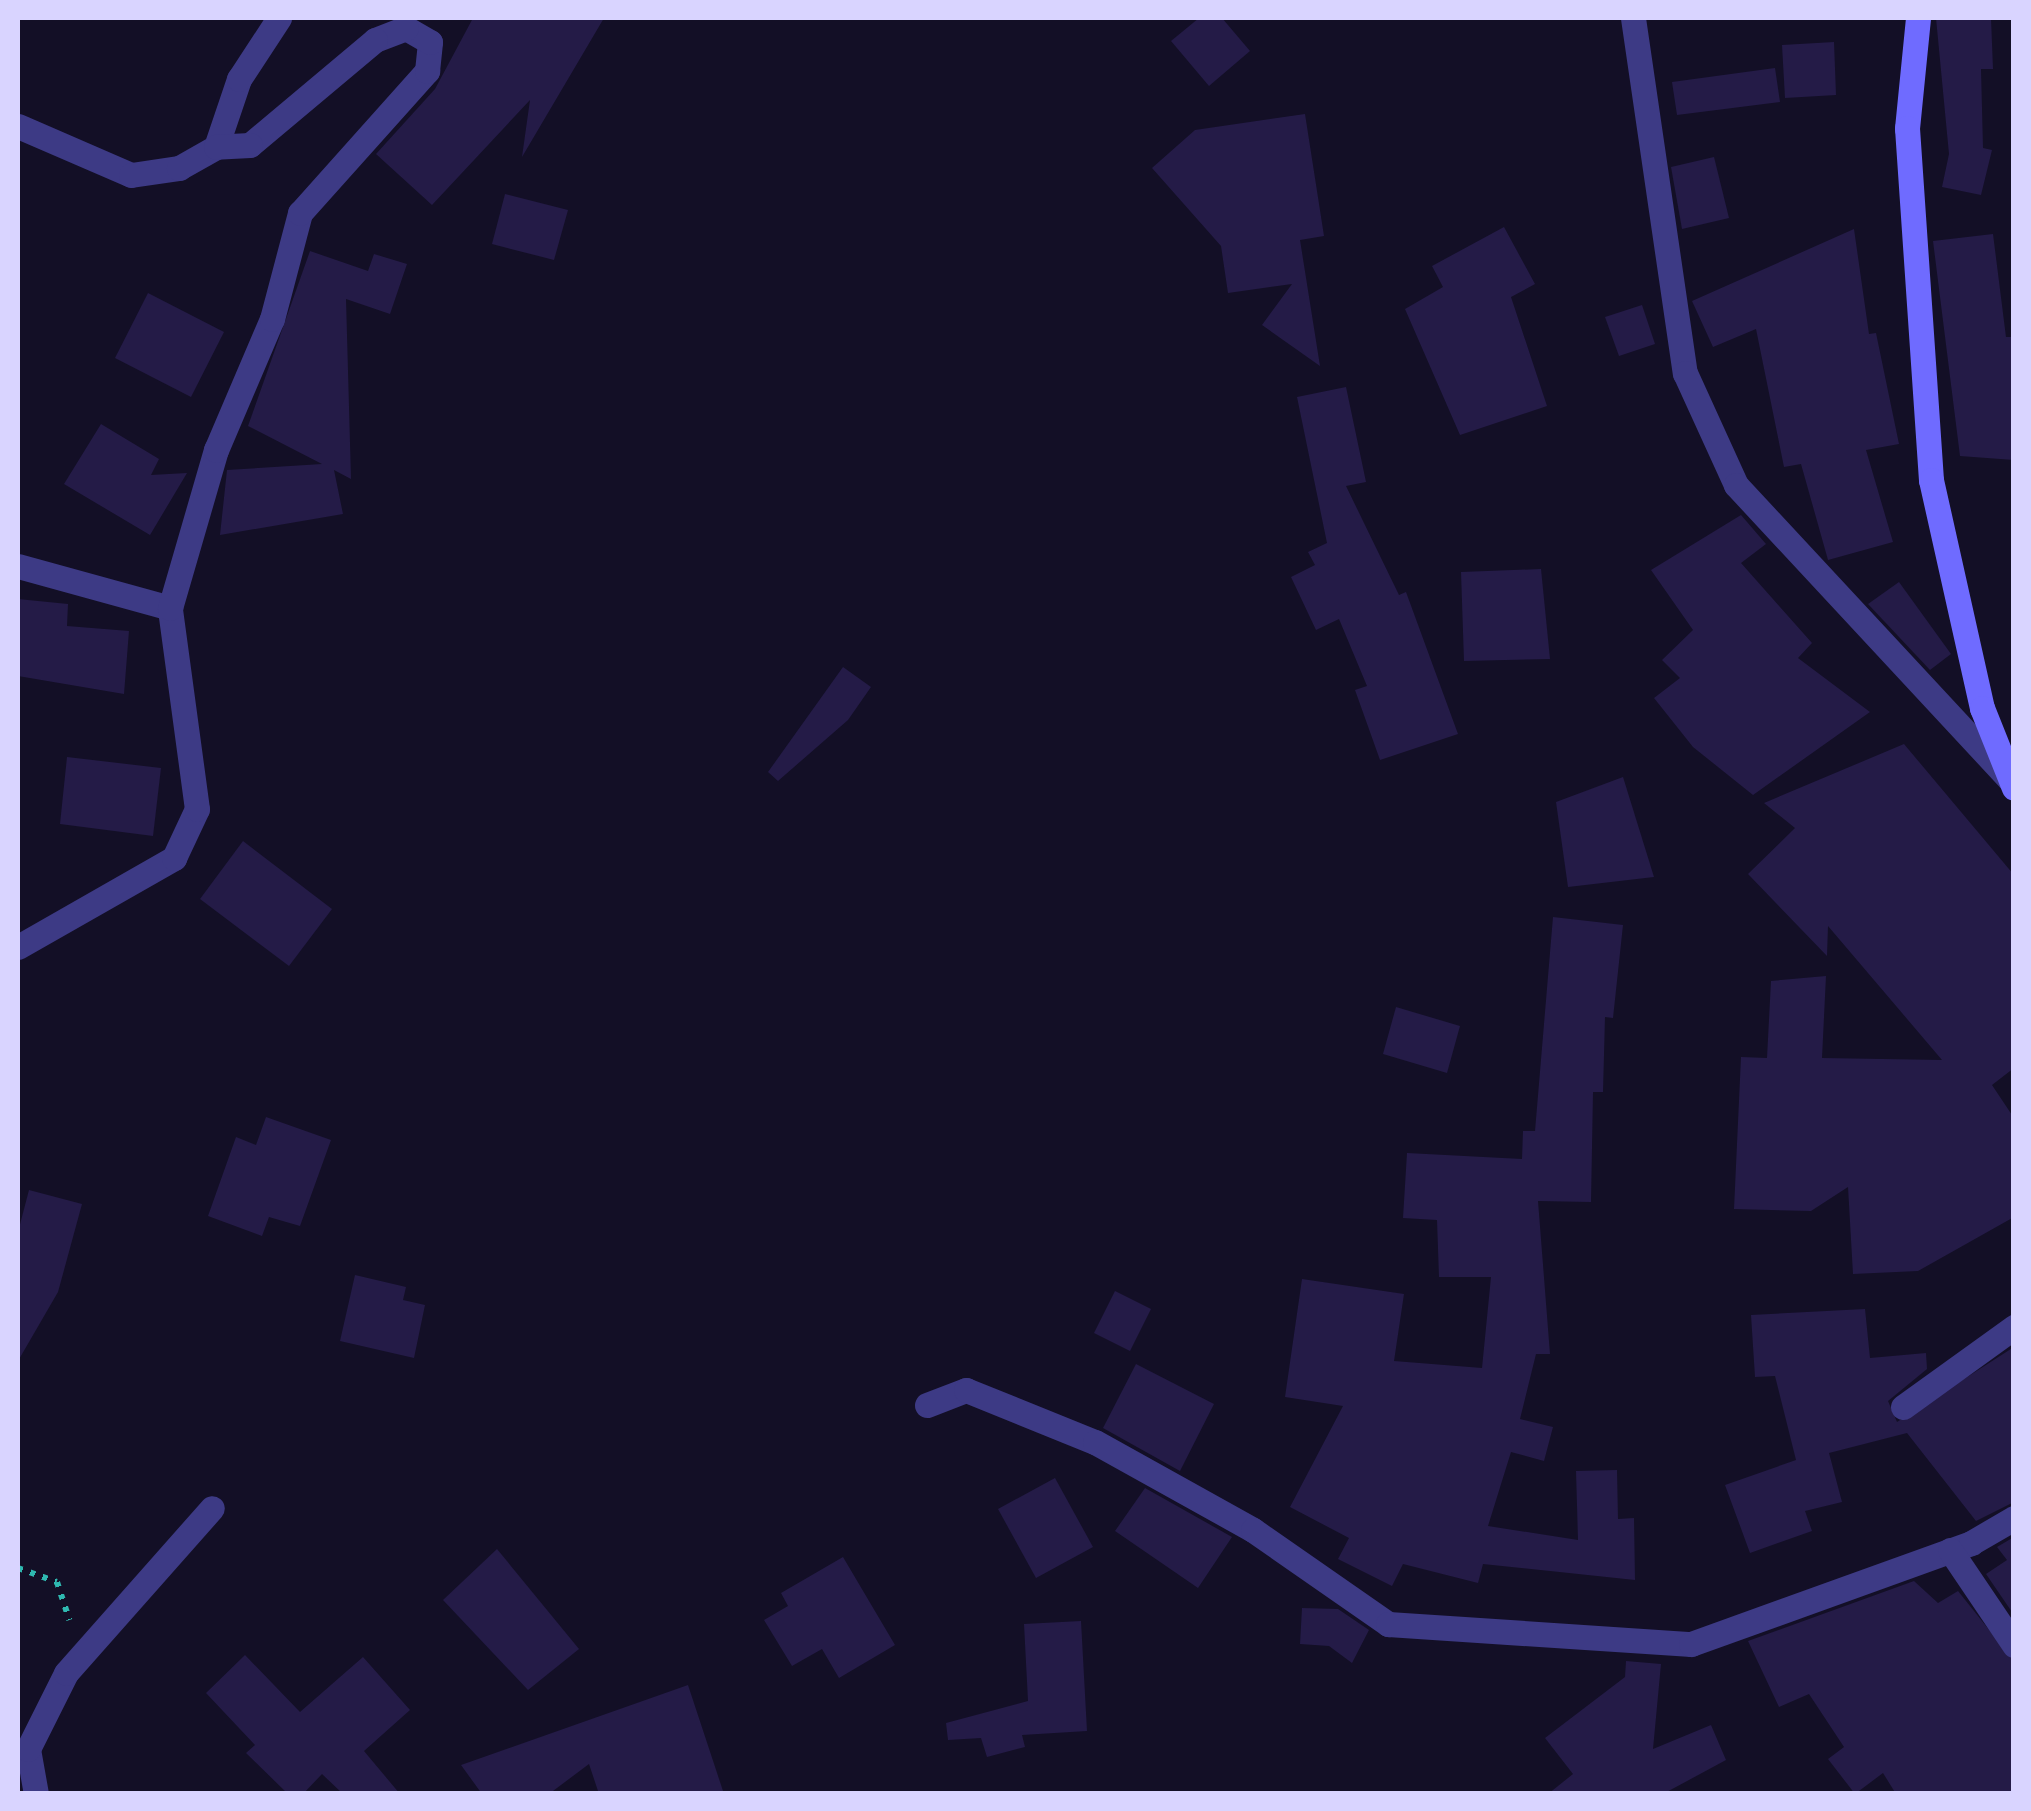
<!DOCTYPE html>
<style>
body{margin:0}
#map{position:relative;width:2031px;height:1811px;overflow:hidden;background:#130f26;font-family:"IBM Plex Sans",sans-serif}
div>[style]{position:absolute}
.building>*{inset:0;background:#241b47}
.path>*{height:6px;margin-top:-3px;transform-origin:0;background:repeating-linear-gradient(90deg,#2fb8b0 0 5px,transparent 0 13px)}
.street>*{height:25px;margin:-12.5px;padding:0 12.5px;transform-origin:12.5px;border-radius:12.5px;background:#3d3a85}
.secondary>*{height:25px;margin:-12.5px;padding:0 12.5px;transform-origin:12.5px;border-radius:12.5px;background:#6f6bff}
span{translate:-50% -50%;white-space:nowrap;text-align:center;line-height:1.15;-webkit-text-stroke:8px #130f26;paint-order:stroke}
.frame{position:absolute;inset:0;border:20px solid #d9d4ff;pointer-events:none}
</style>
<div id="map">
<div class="building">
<i style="clip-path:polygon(473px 18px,604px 18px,522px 157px,530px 100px,432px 205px,376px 154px,435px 89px)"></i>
<i style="clip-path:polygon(1199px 18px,1222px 18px,1250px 51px,1209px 86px,1171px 41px)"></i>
<i style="clip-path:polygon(1936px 18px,1991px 18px,1993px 69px,1981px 69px,1983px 148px,1992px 150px,1981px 195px,1942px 187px,1949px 154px)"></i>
<i style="clip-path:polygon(1834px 42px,1836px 95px,1785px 98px,1782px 45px)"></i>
<i style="clip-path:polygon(1775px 68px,1780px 102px,1677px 115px,1672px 82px)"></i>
<i style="clip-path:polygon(1305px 114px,1324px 236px,1300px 240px,1320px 366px,1262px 325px,1292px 284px,1228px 293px,1221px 246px,1152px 168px,1195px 130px)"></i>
<i style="clip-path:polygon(1714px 157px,1729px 218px,1682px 229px,1671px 167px)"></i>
<i style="clip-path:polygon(505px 194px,568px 210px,554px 260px,492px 244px)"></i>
<i style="clip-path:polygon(1504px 227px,1535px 284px,1511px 297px,1547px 406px,1460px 435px,1405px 309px,1443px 287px,1432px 266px)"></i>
<i style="clip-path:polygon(1854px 229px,1869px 334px,1876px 333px,1899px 444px,1866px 450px,1893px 542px,1828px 560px,1801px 464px,1784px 467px,1756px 329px,1713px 347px,1692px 301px)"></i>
<i style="clip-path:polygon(1993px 234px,2006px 337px,2014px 337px,2014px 460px,1960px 456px,1933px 241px)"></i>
<i style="clip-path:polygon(310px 251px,368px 271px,374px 254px,407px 264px,390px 314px,346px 299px,351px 479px,334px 470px,343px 514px,220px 535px,227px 470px,322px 464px,248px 426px)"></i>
<i style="clip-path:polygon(148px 293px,224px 332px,191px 397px,115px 358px)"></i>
<i style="clip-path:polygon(1642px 305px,1655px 344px,1619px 356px,1605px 317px)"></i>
<i style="clip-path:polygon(1346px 387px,1366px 482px,1346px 486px,1399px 595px,1406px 592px,1458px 734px,1380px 760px,1355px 690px,1367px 686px,1339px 619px,1316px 630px,1291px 577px,1315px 565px,1308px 552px,1327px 543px,1297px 397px)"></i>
<i style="clip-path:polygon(101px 424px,159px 459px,151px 475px,187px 473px,150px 535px,64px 484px)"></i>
<i style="clip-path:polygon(1741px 515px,1766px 544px,1741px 563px,1812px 643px,1798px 658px,1870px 712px,1753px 795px,1693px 747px,1654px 698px,1680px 678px,1662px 660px,1693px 630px,1651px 570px)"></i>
<i style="clip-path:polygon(1541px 569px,1550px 659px,1464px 661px,1461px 572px)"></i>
<i style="clip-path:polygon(1899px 582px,1951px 654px,1930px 670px,1868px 604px)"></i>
<i style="clip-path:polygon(18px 599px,68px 604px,67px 626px,129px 631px,124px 694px,18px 676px)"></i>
<i style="clip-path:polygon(843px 667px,871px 687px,848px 720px,778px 781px,768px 772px)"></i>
<i style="clip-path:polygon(1904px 744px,2014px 875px,2014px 1068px,1992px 1085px,2014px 1118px,2014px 1217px,1918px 1271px,1853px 1274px,1848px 1187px,1811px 1211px,1734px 1209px,1741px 1057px,1767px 1058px,1771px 981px,1826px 976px,1822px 1058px,1942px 1060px,1828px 926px,1827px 956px,1748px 874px,1795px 828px,1764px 803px)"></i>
<i style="clip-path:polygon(67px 757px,161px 768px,153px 836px,60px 824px)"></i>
<i style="clip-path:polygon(1623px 777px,1654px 877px,1568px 887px,1556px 802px)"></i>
<i style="clip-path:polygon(243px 841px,332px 909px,289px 966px,200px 899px)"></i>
<i style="clip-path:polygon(1553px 917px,1623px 925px,1613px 1018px,1605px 1017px,1603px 1092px,1593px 1092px,1591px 1202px,1538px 1201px,1550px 1354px,1536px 1354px,1520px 1419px,1553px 1427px,1544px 1461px,1511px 1452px,1488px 1526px,1578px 1540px,1576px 1471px,1617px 1470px,1618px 1519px,1634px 1518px,1635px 1580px,1483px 1564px,1478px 1583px,1403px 1564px,1392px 1586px,1338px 1559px,1349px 1538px,1290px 1507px,1343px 1406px,1285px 1397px,1302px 1279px,1404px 1294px,1394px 1361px,1482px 1368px,1491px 1277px,1439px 1277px,1437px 1220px,1403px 1218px,1407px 1153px,1522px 1159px,1523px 1131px,1535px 1131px)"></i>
<i style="clip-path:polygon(1396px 1007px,1460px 1026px,1447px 1073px,1383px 1054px)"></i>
<i style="clip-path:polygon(266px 1117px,331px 1140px,300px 1226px,269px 1217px,262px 1236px,208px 1216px,236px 1137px,256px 1145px)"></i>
<i style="clip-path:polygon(29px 1190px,82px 1204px,58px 1292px,18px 1361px,18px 1232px)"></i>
<i style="clip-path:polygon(355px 1275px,406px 1287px,403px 1300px,425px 1305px,414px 1358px,340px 1341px)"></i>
<i style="clip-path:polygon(1115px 1291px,1151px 1309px,1130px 1351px,1094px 1333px)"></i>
<i style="clip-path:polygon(1865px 1309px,1870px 1358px,1926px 1353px,1927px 1369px,1888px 1401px,1897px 1422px,2014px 1347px,2014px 1502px,1976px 1521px,1907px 1433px,1829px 1453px,1842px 1502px,1805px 1511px,1812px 1531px,1750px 1553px,1725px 1485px,1796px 1460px,1775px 1376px,1755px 1377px,1751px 1315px)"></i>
<i style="clip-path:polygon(1136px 1364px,1214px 1404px,1180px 1471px,1103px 1428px)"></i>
<i style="clip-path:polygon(1055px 1478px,1093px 1547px,1036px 1578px,998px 1509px)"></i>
<i style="clip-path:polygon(1145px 1488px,1232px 1537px,1198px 1588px,1115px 1531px)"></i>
<i style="clip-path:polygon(2014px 1537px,2014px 1615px,1986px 1574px,2007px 1560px,1997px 1547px)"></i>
<i style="clip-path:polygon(497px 1549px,579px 1649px,528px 1690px,443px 1600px)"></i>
<i style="clip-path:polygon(843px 1557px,895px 1645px,839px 1678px,822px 1649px,792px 1666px,764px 1620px,788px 1606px,781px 1593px)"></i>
<i style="clip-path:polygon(1914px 1581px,1938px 1603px,1958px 1591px,2014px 1661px,2014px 1794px,1896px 1794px,1883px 1773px,1855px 1794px,1828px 1759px,1844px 1747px,1809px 1694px,1779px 1707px,1748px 1641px)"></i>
<i style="clip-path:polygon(1302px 1608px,1338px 1609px,1369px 1630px,1352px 1663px,1329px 1646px,1300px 1644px)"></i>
<i style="clip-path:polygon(1081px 1621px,1087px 1731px,1022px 1735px,1025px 1747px,987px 1757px,981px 1738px,948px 1740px,946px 1723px,1028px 1701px,1024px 1624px)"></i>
<i style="clip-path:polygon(245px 1655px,300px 1712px,363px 1657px,410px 1710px,364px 1751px,400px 1794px,343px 1794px,322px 1774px,303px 1794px,288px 1794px,246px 1753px,255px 1745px,206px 1693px)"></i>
<i style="clip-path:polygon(1626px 1661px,1661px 1664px,1653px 1749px,1711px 1725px,1726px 1760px,1663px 1794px,1548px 1794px,1573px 1774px,1545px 1738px,1625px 1677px)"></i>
<i style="clip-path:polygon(688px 1685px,724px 1794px,599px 1794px,589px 1764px,549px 1794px,482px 1794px,461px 1765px)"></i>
</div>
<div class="path">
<i style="left:18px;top:1568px;width:41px;rotate:19.7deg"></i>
<i style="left:57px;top:1582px;width:40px;rotate:72deg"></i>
</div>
<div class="street">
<i style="left:1633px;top:18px;width:359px;rotate:81.7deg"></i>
<i style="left:1685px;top:373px;width:123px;rotate:65.5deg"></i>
<i style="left:1736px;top:485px;width:404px;rotate:47.1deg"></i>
<i style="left:18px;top:126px;width:123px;rotate:23.4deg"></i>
<i style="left:131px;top:175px;width:49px;rotate:-8.3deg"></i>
<i style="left:179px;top:168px;width:43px;rotate:-29.6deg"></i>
<i style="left:216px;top:147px;width:72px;rotate:-71.3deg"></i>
<i style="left:239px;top:79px;width:73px;rotate:-56.7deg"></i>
<i style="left:18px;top:566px;width:158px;rotate:15.4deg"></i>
<i style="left:18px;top:947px;width:180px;rotate:-29.7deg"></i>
<i style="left:174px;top:858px;width:54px;rotate:-64.9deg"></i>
<i style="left:197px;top:809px;width:203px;rotate:-97.7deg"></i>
<i style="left:170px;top:608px;width:165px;rotate:-73.8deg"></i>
<i style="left:216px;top:450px;width:142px;rotate:-66.9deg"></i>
<i style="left:272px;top:319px;width:110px;rotate:-75.2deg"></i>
<i style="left:300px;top:213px;width:191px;rotate:-48.2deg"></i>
<i style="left:427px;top:71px;width:29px;rotate:-84deg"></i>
<i style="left:430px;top:42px;width:28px;rotate:-150deg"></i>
<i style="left:406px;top:28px;width:33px;rotate:159deg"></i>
<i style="left:375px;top:40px;width:163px;rotate:140deg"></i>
<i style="left:250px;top:145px;width:34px;rotate:177deg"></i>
<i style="left:927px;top:1405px;width:42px;rotate:-21deg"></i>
<i style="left:966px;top:1390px;width:139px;rotate:22deg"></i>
<i style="left:1095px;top:1442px;width:181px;rotate:29.1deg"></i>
<i style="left:1253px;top:1530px;width:165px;rotate:34.8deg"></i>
<i style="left:1388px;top:1624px;width:304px;rotate:3.8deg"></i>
<i style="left:1691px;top:1644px;width:298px;rotate:-19.8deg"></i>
<i style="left:1971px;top:1543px;width:50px;rotate:-30.2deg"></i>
<i style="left:1903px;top:1407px;width:137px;rotate:-35.8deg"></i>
<i style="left:1950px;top:1550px;width:115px;rotate:56deg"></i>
<i style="left:36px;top:1794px;width:46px;rotate:-100.1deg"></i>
<i style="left:28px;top:1749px;width:85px;rotate:-63.4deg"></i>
<i style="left:66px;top:1673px;width:220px;rotate:-48.5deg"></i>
</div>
<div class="secondary">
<i style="left:1918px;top:18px;width:111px;rotate:95.7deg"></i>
<i style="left:1907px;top:128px;width:353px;rotate:86.1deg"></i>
<i style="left:1931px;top:480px;width:234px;rotate:77.4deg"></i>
<i style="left:1982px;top:708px;width:86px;rotate:68.2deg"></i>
</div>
<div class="frame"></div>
</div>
